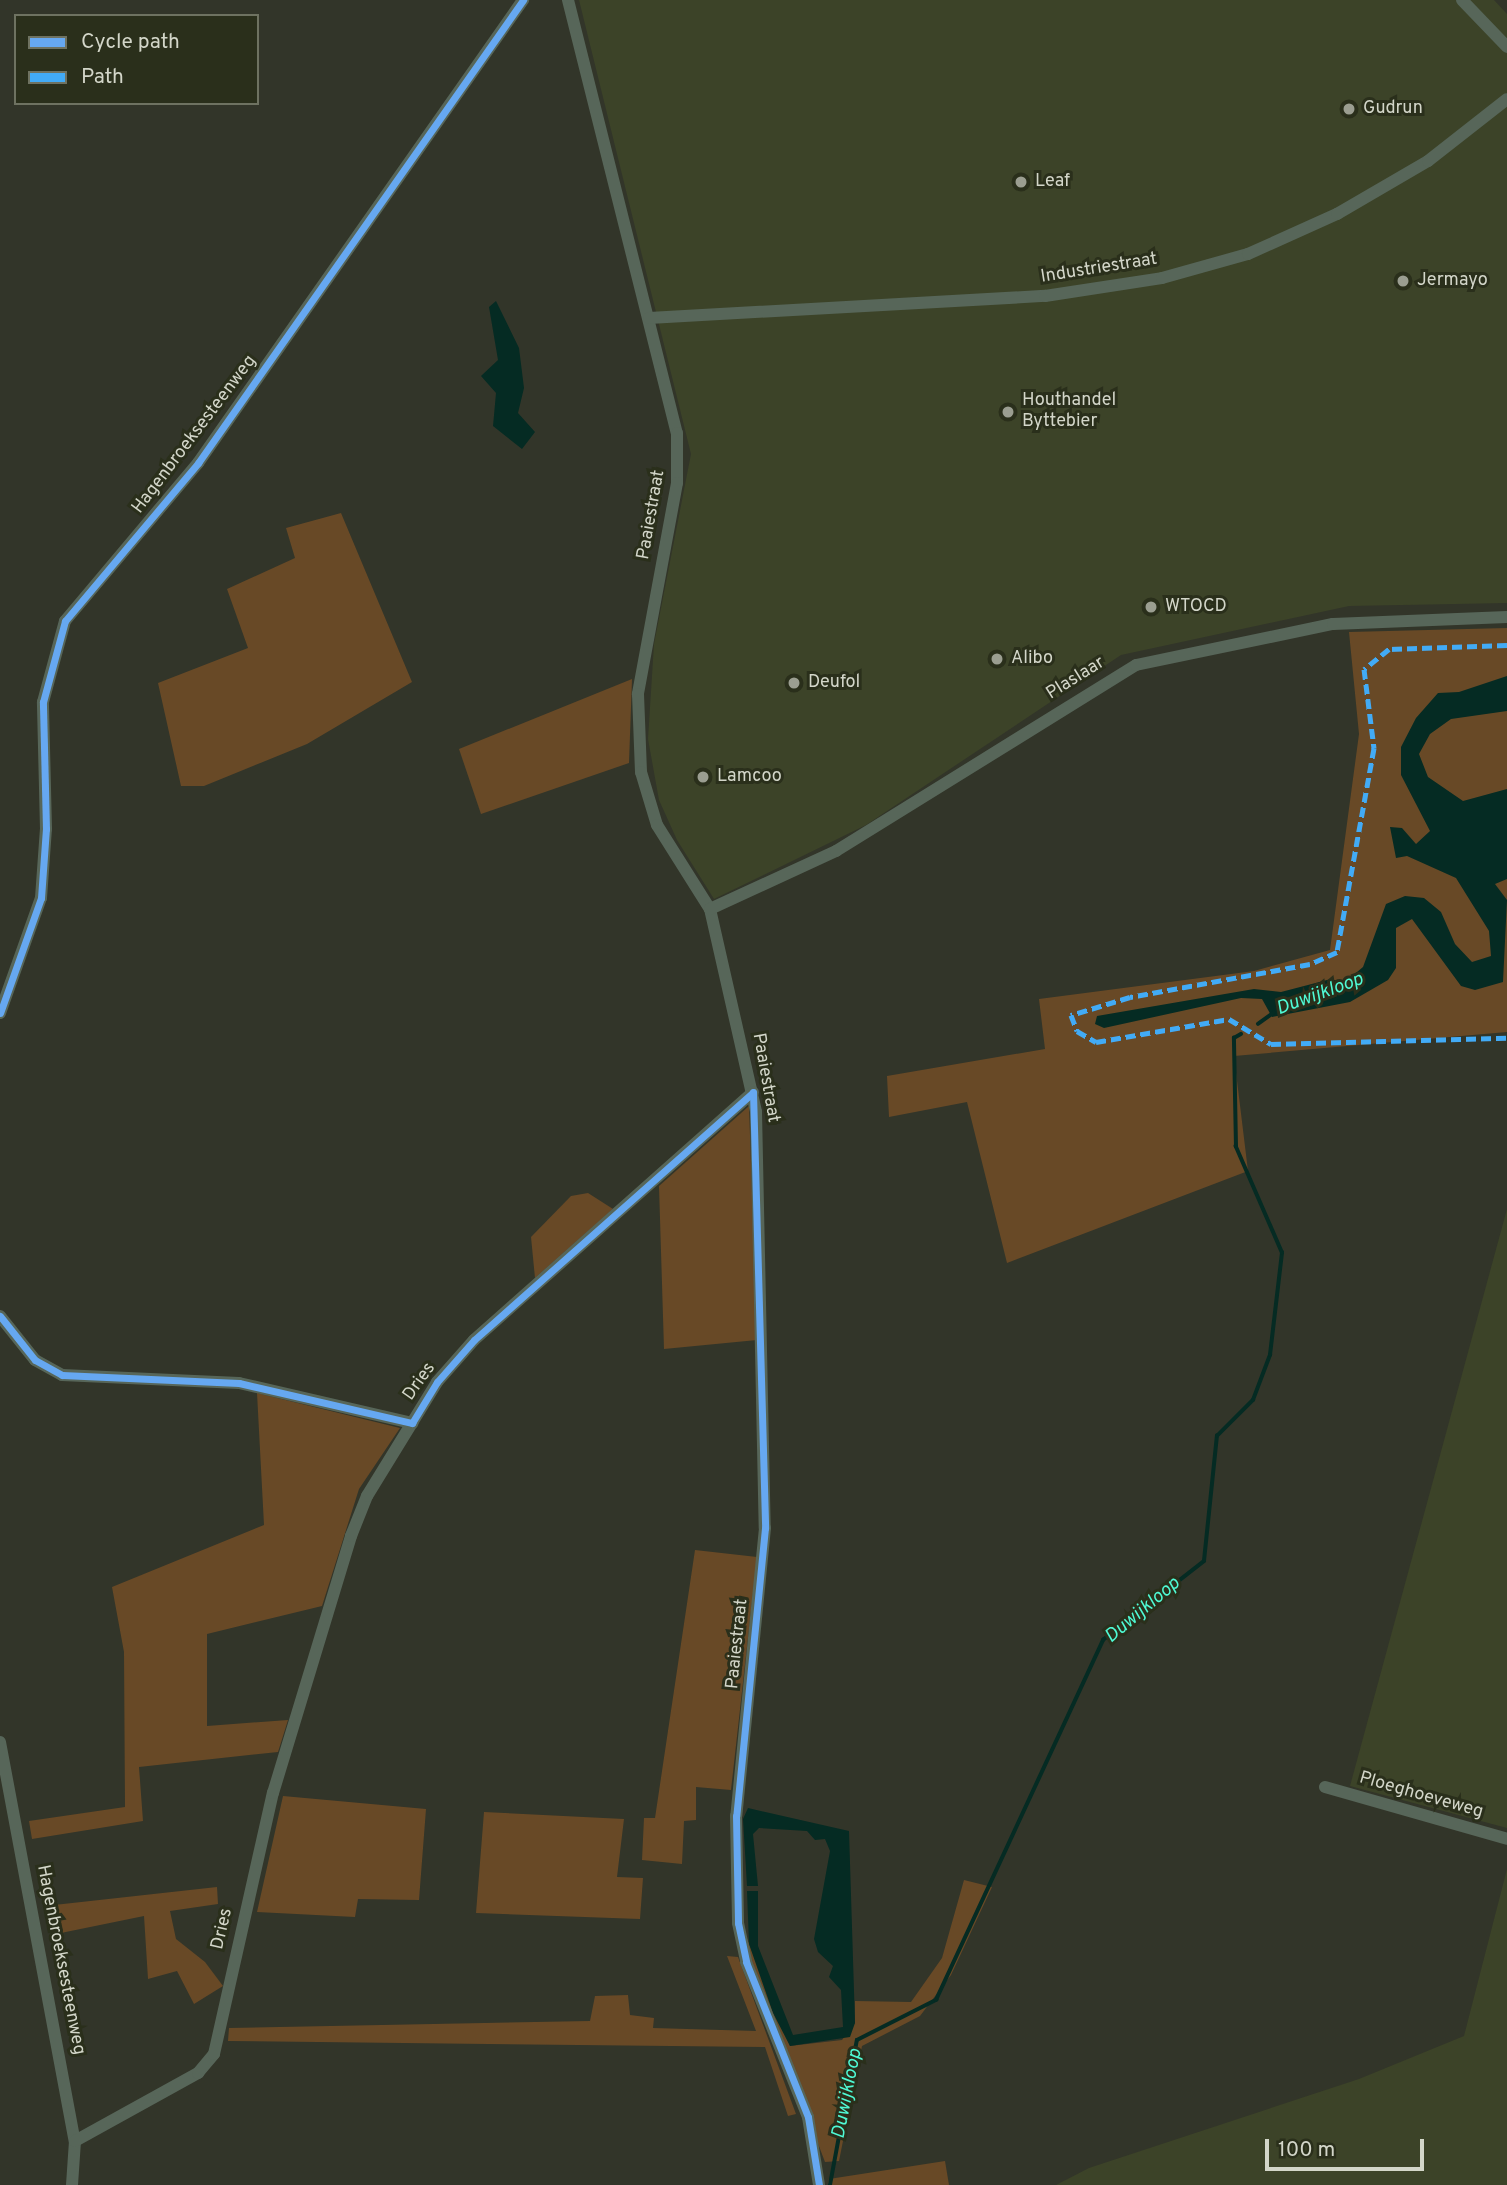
<!DOCTYPE html>
<style>
body{margin:0}
#map{position:relative;width:1507px;height:2185px;overflow:hidden;background:#323529;font-family:Overpass,sans-serif}
div>[style]{position:absolute}
.built>*{inset:0;background:#3c4328}
.green>*{inset:0;background:#684926}
.water>*{inset:0;background:#052b23}
.stream>*{height:3.5px;margin:-1.75px;padding:0 1.75px;transform-origin:1.75px;border-radius:1.75px;background:#052b23}
.minor>*{height:12px;margin:-6px;padding:0 6px;transform-origin:6px;border-radius:6px;background:#576659}
.quiet>*{height:5px;margin-top:-2.5px;transform-origin:0;background:repeating-linear-gradient(90deg,#42abf6 0 10px,transparent 0 15px)}
.cycleway>*{height:7px;margin:-3.5px;padding:0 3.5px;transform-origin:3.5px;border-radius:3.5px;background:#66a8f1}
.dots>*{width:19px;height:19px;translate:-50% -50%;box-sizing:border-box;border:4px solid #2a2f1b;border-radius:50%}
span{translate:-50% -50%;white-space:nowrap;text-align:center;line-height:1.15;-webkit-text-stroke:6px #2a2f1b;paint-order:stroke}
.poi-label{font-size:18px;color:#d3d6c9}
.left{translate:0 -50%;text-align:left}
.street-label{font-size:18px;color:#d3d6c9}
.water-label{font-size:19px;color:#4ffad5;font-style:italic}
.legend{position:absolute;left:14px;top:14px;width:245px;height:91px;box-sizing:border-box;background:#2a2f1b;border:2px solid #6e7261;margin:0;padding:9px 12px;list-style:none;font-size:21px;color:#d3d6c9}
.legend li{display:flex;align-items:center;gap:14px;height:35px}
.legend b{width:35px;border:2px solid #6e7261}
.scale{position:absolute;left:1265px;top:2139px;width:159px;height:32px;box-sizing:border-box;border:4px solid #d3d6c9;border-top:0;padding-left:9px;font-size:21px;line-height:24px;white-space:nowrap;color:#d3d6c9;-webkit-text-stroke:5px #2a2f1b;paint-order:stroke}
</style>
<div id="map">
<div class="built">
<i style="clip-path:polygon(579px 0,1494px 0,1507px 14px,1507px 603px,1349px 606px,1121px 655px,866px 825px,714px 899px,677px 840px,659px 800px,648px 739px,654px 644px,691px 454px)"></i>
<i style="clip-path:polygon(1507px 1209px,1507px 1828px,1350px 1786px)"></i>
<i style="clip-path:polygon(1507px 1869px,1507px 2185px,1056px 2185px,1089px 2168px,1359px 2079px,1464px 2036px)"></i>
</div>
<div class="green">
<i style="clip-path:polygon(341px 513px,412px 682px,307px 744px,204px 786px,181px 786px,158px 683px,248px 648px,227px 589px,295px 558px,286px 528px)"></i>
<i style="clip-path:polygon(1507px 628px,1507px 1032px,1234px 1056px,1248px 1171px,1007px 1263px,967px 1102px,889px 1117px,887px 1076px,1045px 1049px,1039px 999px,1254px 971px,1330px 950px,1359px 734px,1349px 632px)"></i>
<i style="clip-path:polygon(632px 679px,629px 763px,481px 814px,459px 749px)"></i>
<i style="clip-path:polygon(749px 1106px,757px 1340px,664px 1349px,659px 1186px)"></i>
<i style="clip-path:polygon(588px 1193px,613px 1209px,535px 1278px,531px 1237px,571px 1196px)"></i>
<i style="clip-path:polygon(257px 1393px,400px 1428px,359px 1489px,322px 1606px,207px 1634px,207px 1726px,288px 1720px,278px 1752px,139px 1767px,143px 1821px,32px 1839px,29px 1821px,125px 1807px,124px 1652px,112px 1587px,264px 1525px)"></i>
<i style="clip-path:polygon(695px 1550px,757px 1557px,731px 1790px,696px 1787px,696px 1820px,684px 1821px,682px 1864px,642px 1860px,644px 1818px,655px 1818px)"></i>
<i style="clip-path:polygon(283px 1796px,426px 1809px,419px 1900px,358px 1899px,355px 1917px,257px 1912px)"></i>
<i style="clip-path:polygon(484px 1812px,624px 1819px,617px 1877px,643px 1878px,640px 1919px,476px 1913px)"></i>
<i style="clip-path:polygon(964px 1880px,992px 1887px,951px 1975px,920px 2016px,862px 2046px,839px 2161px,825px 2162px,756px 1980px,746px 1936px,790px 2046px,842px 2040px,855px 2023px,855px 2001px,911px 2002px,942px 1958px)"></i>
<i style="clip-path:polygon(217px 1887px,218px 1904px,170px 1911px,176px 1939px,205px 1962px,223px 1986px,194px 2004px,177px 1971px,148px 1979px,144px 1916px,56px 1934px,49px 1930px,45px 1906px)"></i>
<i style="clip-path:polygon(727px 1956px,738px 1957px,796px 2114px,788px 2116px,765px 2047px,228px 2041px,229px 2028px,590px 2021px,595px 1996px,628px 1995px,630px 2015px,654px 2018px,653px 2028px,756px 2031px)"></i>
<i style="clip-path:polygon(945px 2161px,949px 2185px,828px 2185px,829px 2179px)"></i>
</div>
<div class="water">
<i style="clip-path:polygon(496px 301px,519px 348px,524px 388px,518px 413px,535px 432px,522px 449px,493px 426px,496px 393px,481px 376px,498px 360px,489px 307px)"></i>
<i style="clip-path:polygon(1507px 676px,1507px 711px,1451px 719px,1430px 734px,1419px 754px,1428px 777px,1463px 801px,1507px 789px,1507px 879px,1495px 884px,1507px 900px,1503px 982px,1475px 990px,1461px 986px,1412px 919px,1396px 928px,1396px 968px,1388px 980px,1350px 1002px,1272px 1017px,1262px 999px,1241px 998px,1104px 1028px,1095px 1024px,1097px 1016px,1254px 989px,1281px 992px,1331px 979px,1344px 983px,1363px 967px,1386px 904px,1405px 896px,1424px 898px,1441px 912px,1455px 944px,1472px 962px,1491px 956px,1489px 931px,1456px 878px,1407px 856px,1396px 858px,1390px 827px,1402px 828px,1416px 844px,1430px 831px,1401px 775px,1401px 747px,1416px 718px,1438px 693px,1459px 692px)"></i>
<i style="clip-path:polygon(748px 1808px,849px 1831px,855px 2023px,850px 2037px,790px 2046px,773px 2013px,749px 1944px,747px 1891px,758px 1891px,758px 1946px,793px 2035px,843px 2027px,841px 1990px,829px 1977px,833px 1966px,818px 1952px,814px 1939px,830px 1851px,825px 1839px,815px 1840px,807px 1831px,759px 1828px,753px 1834px,758px 1886px,747px 1886px,743px 1819px)"></i>
</div>
<div class="stream">
<i style="left:1258px;top:1024px;width:19px;rotate:-36deg"></i>
<i style="left:830px;top:2185px;width:147px;rotate:-79.5deg"></i>
<i style="left:857px;top:2040px;width:89px;rotate:-26.9deg"></i>
<i style="left:936px;top:2000px;width:397px;rotate:-65.1deg"></i>
<i style="left:1103px;top:1640px;width:128px;rotate:-38deg"></i>
<i style="left:1204px;top:1561px;width:126px;rotate:-84.1deg"></i>
<i style="left:1217px;top:1436px;width:51px;rotate:-45deg"></i>
<i style="left:1253px;top:1400px;width:48px;rotate:-69.3deg"></i>
<i style="left:1270px;top:1355px;width:103px;rotate:-83.3deg"></i>
<i style="left:1282px;top:1253px;width:116px;rotate:-113.5deg"></i>
<i style="left:1236px;top:1147px;width:109px;rotate:-91.1deg"></i>
<i style="left:1234px;top:1038px;width:8px;rotate:-30deg"></i>
</div>
<div class="minor">
<i style="left:568px;top:0;width:447px;rotate:75.9deg"></i>
<i style="left:677px;top:433px;width:50px;rotate:90deg"></i>
<i style="left:677px;top:483px;width:215px;rotate:100.5deg"></i>
<i style="left:638px;top:694px;width:78px;rotate:87.8deg"></i>
<i style="left:641px;top:772px;width:55px;rotate:73.2deg"></i>
<i style="left:657px;top:825px;width:99px;rotate:57.8deg"></i>
<i style="left:710px;top:909px;width:208px;rotate:77.2deg"></i>
<i style="left:756px;top:1112px;width:416px;rotate:88.8deg"></i>
<i style="left:765px;top:1528px;width:289px;rotate:95.7deg"></i>
<i style="left:736px;top:1816px;width:107px;rotate:88.9deg"></i>
<i style="left:738px;top:1923px;width:40px;rotate:78deg"></i>
<i style="left:746px;top:1962px;width:167px;rotate:68.2deg"></i>
<i style="left:808px;top:2117px;width:69px;rotate:80.8deg"></i>
<i style="left:1462px;top:0;width:65px;rotate:46.2deg"></i>
<i style="left:649px;top:318px;width:397px;rotate:-3.2deg"></i>
<i style="left:1045px;top:296px;width:118px;rotate:-8.7deg"></i>
<i style="left:1162px;top:278px;width:89px;rotate:-15.6deg"></i>
<i style="left:1248px;top:254px;width:98px;rotate:-24.2deg"></i>
<i style="left:1337px;top:214px;width:105px;rotate:-30.2deg"></i>
<i style="left:1428px;top:161px;width:100px;rotate:-38.1deg"></i>
<i style="left:710px;top:909px;width:139px;rotate:-24.7deg"></i>
<i style="left:836px;top:851px;width:353px;rotate:-31.8deg"></i>
<i style="left:1136px;top:665px;width:201px;rotate:-11.8deg"></i>
<i style="left:1333px;top:624px;width:174px;rotate:-2.3deg"></i>
<i style="left:0;top:1013px;width:122px;rotate:-70.4deg"></i>
<i style="left:41px;top:898px;width:69px;rotate:-85.9deg"></i>
<i style="left:46px;top:829px;width:127px;rotate:-91.4deg"></i>
<i style="left:43px;top:702px;width:84px;rotate:-74.8deg"></i>
<i style="left:65px;top:621px;width:207px;rotate:-49.9deg"></i>
<i style="left:198px;top:463px;width:566px;rotate:-54.93deg"></i>
<i style="left:0;top:1316px;width:56px;rotate:51.5deg"></i>
<i style="left:35px;top:1360px;width:31px;rotate:29deg"></i>
<i style="left:62px;top:1375px;width:177px;rotate:2.6deg"></i>
<i style="left:239px;top:1383px;width:178px;rotate:13deg"></i>
<i style="left:0;top:1742px;width:406px;rotate:79.4deg"></i>
<i style="left:75px;top:2141px;width:44px;rotate:93.9deg"></i>
<i style="left:1325px;top:1787px;width:189px;rotate:15.9deg"></i>
<i style="left:75px;top:2141px;width:141px;rotate:-28.9deg"></i>
<i style="left:198px;top:2073px;width:25px;rotate:-50deg"></i>
<i style="left:214px;top:2054px;width:268px;rotate:-77.3deg"></i>
<i style="left:273px;top:1793px;width:269px;rotate:-73.1deg"></i>
<i style="left:351px;top:1536px;width:43px;rotate:-68.2deg"></i>
<i style="left:367px;top:1496px;width:134px;rotate:-58.4deg"></i>
<i style="left:437px;top:1382px;width:56px;rotate:-48.6deg"></i>
<i style="left:474px;top:1340px;width:373px;rotate:-41.6deg"></i>
</div>
<div class="quiet">
<i style="left:1507px;top:645px;width:118px;rotate:178.1deg"></i>
<i style="left:1389px;top:649px;width:32px;rotate:141deg"></i>
<i style="left:1364px;top:669px;width:80px;rotate:82.8deg"></i>
<i style="left:1374px;top:748px;width:207px;rotate:100.3deg"></i>
<i style="left:1337px;top:952px;width:30px;rotate:156deg"></i>
<i style="left:1310px;top:964px;width:183px;rotate:169.6deg"></i>
<i style="left:1130px;top:997px;width:62px;rotate:163deg"></i>
<i style="left:1071px;top:1015px;width:17px;rotate:69deg"></i>
<i style="left:1077px;top:1031px;width:22px;rotate:30deg"></i>
<i style="left:1096px;top:1042px;width:135px;rotate:-9.8deg"></i>
<i style="left:1229px;top:1019px;width:49px;rotate:30.8deg"></i>
<i style="left:1271px;top:1044px;width:236px;rotate:-1.5deg"></i>
</div>
<div class="cycleway">
<i style="left:0;top:1013px;width:122px;rotate:-70.4deg"></i>
<i style="left:41px;top:898px;width:69px;rotate:-85.9deg"></i>
<i style="left:46px;top:829px;width:127px;rotate:-91.4deg"></i>
<i style="left:43px;top:702px;width:84px;rotate:-74.8deg"></i>
<i style="left:65px;top:621px;width:207px;rotate:-49.9deg"></i>
<i style="left:198px;top:463px;width:566px;rotate:-54.93deg"></i>
<i style="left:753px;top:1092px;width:436px;rotate:88.4deg"></i>
<i style="left:765px;top:1528px;width:289px;rotate:95.7deg"></i>
<i style="left:736px;top:1816px;width:107px;rotate:88.9deg"></i>
<i style="left:738px;top:1923px;width:40px;rotate:78deg"></i>
<i style="left:746px;top:1962px;width:167px;rotate:68.2deg"></i>
<i style="left:808px;top:2117px;width:69px;rotate:80.8deg"></i>
<i style="left:0;top:1316px;width:56px;rotate:51.5deg"></i>
<i style="left:35px;top:1360px;width:31px;rotate:29deg"></i>
<i style="left:62px;top:1375px;width:177px;rotate:2.6deg"></i>
<i style="left:239px;top:1383px;width:178px;rotate:13deg"></i>
<i style="left:412px;top:1423px;width:48px;rotate:-58.6deg"></i>
<i style="left:437px;top:1382px;width:56px;rotate:-48.6deg"></i>
<i style="left:474px;top:1340px;width:373px;rotate:-41.6deg"></i>
</div>
<div class="dots">
<i style="left:1349px;top:109px;background:#9b9e91"></i>
<i style="left:1021px;top:182px;background:#9b9e91"></i>
<i style="left:1403px;top:281px;background:#9b9e91"></i>
<i style="left:1008px;top:412px;background:#9b9e91"></i>
<i style="left:1151px;top:607px;background:#9b9e91"></i>
<i style="left:997px;top:659px;background:#9b9e91"></i>
<i style="left:794px;top:683px;background:#9b9e91"></i>
<i style="left:703px;top:777px;background:#9b9e91"></i>
</div>
<div class="poi-label">
<span class="left" style="left:1363px;top:109px">Gudrun</span>
<span class="left" style="left:1035px;top:182px">Leaf</span>
<span class="left" style="left:1417px;top:281px">Jermayo</span>
<span class="left" style="left:1022px;top:412px">Houthandel<br>Byttebier</span>
<span class="left" style="left:1165px;top:607px">WTOCD</span>
<span class="left" style="left:1011px;top:659px">Alibo</span>
<span class="left" style="left:808px;top:683px">Deufol</span>
<span class="left" style="left:717px;top:777px">Lamcoo</span>
</div>
<div class="street-label">
<span style="left:1099px;top:269px;rotate:-9deg">Industriestraat</span>
<span style="left:195px;top:435px;rotate:-53deg">Hagenbroeksesteenweg</span>
<span style="left:652px;top:515px;rotate:-80deg">Paaiestraat</span>
<span style="left:1076px;top:679px;rotate:-32deg">Plaslaar</span>
<span style="left:765px;top:1078px;rotate:80deg">Paaiestraat</span>
<span style="left:420px;top:1382px;rotate:-55deg">Dries</span>
<span style="left:738px;top:1644px;rotate:-84deg">Paaiestraat</span>
<span style="left:1421px;top:1796px;rotate:16deg">Ploeghoeveweg</span>
<span style="left:223px;top:1929px;rotate:-77deg">Dries</span>
<span style="left:60px;top:1960px;rotate:79deg">Hagenbroeksesteenweg</span>
</div>
<div class="water-label">
<span style="left:1320px;top:995px;rotate:-20deg">Duwijkloop</span>
<span style="left:1143px;top:1611px;rotate:-40deg">Duwijkloop</span>
<span style="left:848px;top:2094px;rotate:-79deg">Duwijkloop</span>
</div>
<ul class="legend">
<li><b style="height:9px;background:#66a8f1"></b>Cycle path</li>
<li><b style="height:9px;background:#42abf6"></b>Path</li>
</ul>
<div class="scale">100 m</div>
</div>
